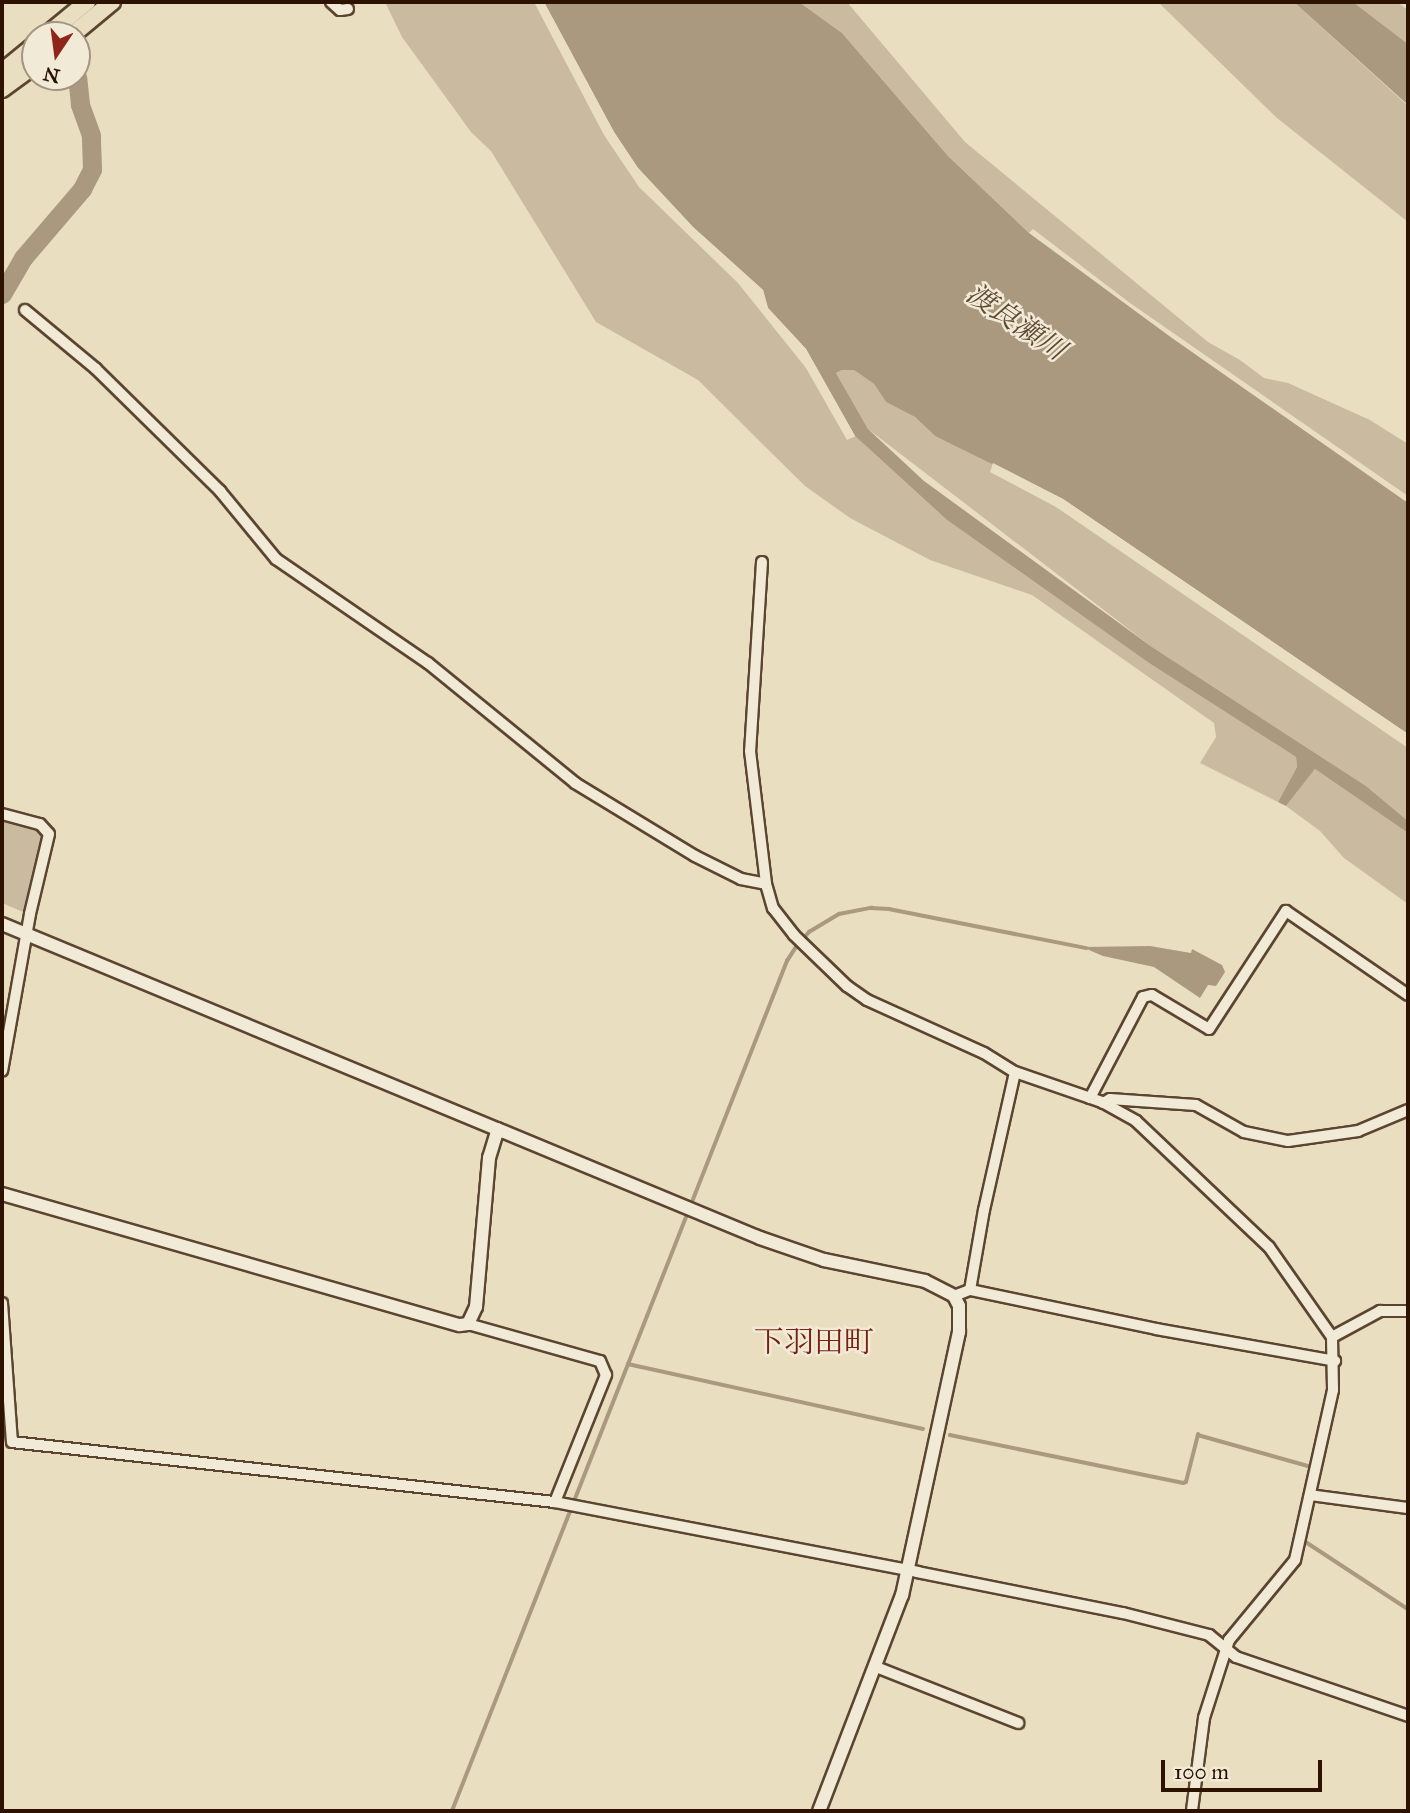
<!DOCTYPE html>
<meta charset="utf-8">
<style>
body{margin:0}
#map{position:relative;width:1410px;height:1813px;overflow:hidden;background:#eadec1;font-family:"IM FELL Great Primer","Noto Serif JP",serif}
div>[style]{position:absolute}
.green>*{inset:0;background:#cabba0}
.water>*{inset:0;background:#aa997f}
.pier>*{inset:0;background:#eadec1}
.stream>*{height:3.5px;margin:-1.75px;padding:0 1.75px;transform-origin:1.75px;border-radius:1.75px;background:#aa997f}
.river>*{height:19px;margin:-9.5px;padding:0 9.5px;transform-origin:9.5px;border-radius:9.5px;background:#aa997f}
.roads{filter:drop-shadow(2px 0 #5c4530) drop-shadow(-2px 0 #5c4530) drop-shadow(0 2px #5c4530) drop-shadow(0 -2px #5c4530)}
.minor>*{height:10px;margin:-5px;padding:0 5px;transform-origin:5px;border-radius:5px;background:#f1ead7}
.tertiary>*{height:12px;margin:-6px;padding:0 6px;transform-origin:6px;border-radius:6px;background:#f1ead7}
.primary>*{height:16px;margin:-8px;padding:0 8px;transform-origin:8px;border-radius:8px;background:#eadec1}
span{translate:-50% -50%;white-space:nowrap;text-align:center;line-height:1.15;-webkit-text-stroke:5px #f1ead7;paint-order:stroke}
.water-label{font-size:28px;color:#5f4833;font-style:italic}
.quarter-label{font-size:30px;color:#7a1f14}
.frame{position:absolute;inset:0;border:4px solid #2d1200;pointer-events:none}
.north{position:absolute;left:21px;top:21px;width:70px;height:70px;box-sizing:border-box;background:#f1ead7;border:2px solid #a39481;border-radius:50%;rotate:193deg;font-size:19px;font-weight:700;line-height:28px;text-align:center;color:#2d1200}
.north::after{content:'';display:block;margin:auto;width:24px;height:32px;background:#8f2418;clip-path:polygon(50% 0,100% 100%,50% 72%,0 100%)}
.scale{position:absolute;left:1161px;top:1760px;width:161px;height:32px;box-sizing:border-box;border:4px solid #2d1200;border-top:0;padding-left:9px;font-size:21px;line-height:24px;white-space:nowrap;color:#2d1200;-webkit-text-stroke:5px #f1ead7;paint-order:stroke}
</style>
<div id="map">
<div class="green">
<i style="clip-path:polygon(385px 2px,534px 2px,604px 135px,639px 187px,738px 283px,806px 368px,847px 440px,855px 436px,947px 520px,1149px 663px,1296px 757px,1297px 767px,1278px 802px,1200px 763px,1216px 737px,1214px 723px,1032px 595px,930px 560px,850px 518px,805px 486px,698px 380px,596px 322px,491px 151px,471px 132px,402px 37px)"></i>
<i style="clip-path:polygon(799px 2px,847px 2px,965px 142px,1208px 342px,1240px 360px,1264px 378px,1288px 383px,1370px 420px,1408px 444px,1408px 496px,1130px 303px,1033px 229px,1029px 233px,948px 156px,842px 33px)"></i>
<i style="clip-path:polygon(1158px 2px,1294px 2px,1408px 106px,1408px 222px,1277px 118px)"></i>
<i style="clip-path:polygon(1353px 2px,1397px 2px,1408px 10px,1408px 44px)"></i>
<i style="clip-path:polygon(842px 370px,854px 370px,874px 384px,886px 402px,915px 417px,935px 436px,993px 463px,990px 472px,1056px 507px,1408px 748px,1408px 821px,1366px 786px,1152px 647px,868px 429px,836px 373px)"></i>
<i style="clip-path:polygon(1315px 769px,1408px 833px,1408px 904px,1344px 858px,1320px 831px,1286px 806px)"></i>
<i style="clip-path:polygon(2px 821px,38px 830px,43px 837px,23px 912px,2px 903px)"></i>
</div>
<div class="water">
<i style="clip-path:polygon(544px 2px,799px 2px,842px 33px,948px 156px,1029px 233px,1172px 338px,1408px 503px,1408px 734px,1063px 499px,935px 436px,915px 417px,886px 402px,874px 384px,854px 370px,842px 370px,836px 373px,868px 429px,924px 481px,1152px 647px,1366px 786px,1408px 821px,1408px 833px,1315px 769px,1286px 806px,1278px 802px,1297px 767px,1296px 757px,1149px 663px,947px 520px,855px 436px,806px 349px,768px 308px,763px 290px,693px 227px,638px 168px,614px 132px)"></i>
<i style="clip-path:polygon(1294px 2px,1353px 2px,1408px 44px,1408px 105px)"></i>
<i style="clip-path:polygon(1150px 946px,1191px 953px,1192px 949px,1222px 965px,1225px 972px,1216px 986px,1208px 985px,1200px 998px,1154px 967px,1103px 956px,1082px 947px)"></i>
</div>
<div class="pier">
<i style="clip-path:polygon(541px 2px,544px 2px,614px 132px,638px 168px,693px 227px,763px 290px,768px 308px,806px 349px,855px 436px,852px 438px,803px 351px,765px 310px,760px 292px,691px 229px,635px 170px,611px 134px)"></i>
<i style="clip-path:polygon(993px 463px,1063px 499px,1408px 734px,1408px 738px,1062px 502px,992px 466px)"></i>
</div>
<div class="stream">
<i style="left:628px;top:1364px;width:302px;rotate:12.4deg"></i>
<i style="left:950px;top:1435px;width:238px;rotate:11.6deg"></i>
<i style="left:1183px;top:1483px;width:3px;rotate:-18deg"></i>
<i style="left:1186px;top:1482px;width:49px;rotate:-75.7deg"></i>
<i style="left:1198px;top:1435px;width:114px;rotate:15.7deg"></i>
<i style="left:1306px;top:1542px;width:122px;rotate:33.3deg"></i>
<i style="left:452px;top:1811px;width:914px;rotate:-68.49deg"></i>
<i style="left:787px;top:961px;width:17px;rotate:-57deg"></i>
<i style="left:796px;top:947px;width:20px;rotate:-49deg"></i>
<i style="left:809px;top:932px;width:35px;rotate:-31deg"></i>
<i style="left:839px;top:914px;width:33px;rotate:-11deg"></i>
<i style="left:871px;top:908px;width:18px;rotate:3deg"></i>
<i style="left:889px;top:909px;width:201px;rotate:11.2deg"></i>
</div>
<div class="river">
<i style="left:2px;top:294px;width:42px;rotate:-59.7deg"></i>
<i style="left:23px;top:258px;width:91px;rotate:-49.5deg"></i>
<i style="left:82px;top:189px;width:22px;rotate:-63deg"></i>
<i style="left:92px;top:169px;width:34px;rotate:-92deg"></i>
<i style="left:91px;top:135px;width:33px;rotate:-110deg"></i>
<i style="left:80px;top:104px;width:27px;rotate:-96deg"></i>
</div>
<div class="roads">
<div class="minor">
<i style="left:331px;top:2px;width:12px;rotate:42deg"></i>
<i style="left:340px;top:10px;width:8px;rotate:-7deg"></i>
<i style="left:25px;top:310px;width:92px;rotate:39.7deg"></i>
<i style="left:96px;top:369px;width:174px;rotate:44.5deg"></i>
<i style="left:220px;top:491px;width:88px;rotate:50.5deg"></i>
<i style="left:276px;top:559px;width:184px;rotate:34.4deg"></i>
<i style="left:428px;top:663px;width:190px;rotate:39.2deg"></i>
<i style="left:575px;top:783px;width:140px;rotate:31.3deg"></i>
<i style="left:695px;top:856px;width:51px;rotate:26.6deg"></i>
<i style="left:741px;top:879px;width:25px;rotate:11deg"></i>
<i style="left:762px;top:562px;width:189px;rotate:93.6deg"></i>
<i style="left:750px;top:751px;width:134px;rotate:83.1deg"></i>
<i style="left:766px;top:884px;width:25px;rotate:74deg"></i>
<i style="left:773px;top:908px;width:34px;rotate:52deg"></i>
<i style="left:794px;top:935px;width:74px;rotate:43.9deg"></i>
<i style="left:847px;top:986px;width:24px;rotate:35deg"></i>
<i style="left:867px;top:1000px;width:128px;rotate:24.4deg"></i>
<i style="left:984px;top:1053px;width:36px;rotate:32deg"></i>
<i style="left:1015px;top:1072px;width:92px;rotate:19deg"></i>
<i style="left:1102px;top:1102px;width:39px;rotate:29deg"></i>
<i style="left:1136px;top:1121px;width:183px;rotate:43.5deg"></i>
<i style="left:1269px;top:1247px;width:110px;rotate:55deg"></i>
<i style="left:1332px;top:1337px;width:53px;rotate:88.9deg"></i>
<i style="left:1333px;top:1390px;width:174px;rotate:102.6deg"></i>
<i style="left:1295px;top:1560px;width:104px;rotate:129.5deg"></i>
<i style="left:1229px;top:1640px;width:82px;rotate:107.8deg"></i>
<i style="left:1204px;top:1718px;width:94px;rotate:97.4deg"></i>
<i style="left:2px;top:814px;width:39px;rotate:15deg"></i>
<i style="left:40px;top:824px;width:13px;rotate:48deg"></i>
<i style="left:49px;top:834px;width:82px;rotate:103.4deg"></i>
<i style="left:30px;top:914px;width:159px;rotate:100.1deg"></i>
<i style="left:1090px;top:1098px;width:114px;rotate:-62.3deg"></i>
<i style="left:1143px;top:997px;width:9px;rotate:-13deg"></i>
<i style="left:1152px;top:995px;width:66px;rotate:30.8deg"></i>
<i style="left:1209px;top:1029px;width:141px;rotate:-56.9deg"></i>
<i style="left:1286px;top:911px;width:148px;rotate:34.5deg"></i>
<i style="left:1103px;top:1103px;width:8px;rotate:-30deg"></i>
<i style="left:1110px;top:1099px;width:86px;rotate:4deg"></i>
<i style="left:1196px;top:1105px;width:55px;rotate:29.4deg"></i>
<i style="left:1244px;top:1132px;width:45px;rotate:11.6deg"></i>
<i style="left:1288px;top:1141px;width:71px;rotate:-8.1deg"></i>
<i style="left:1358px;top:1131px;width:54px;rotate:-22.8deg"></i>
<i style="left:970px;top:1290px;width:81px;rotate:-80.1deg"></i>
<i style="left:984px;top:1210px;width:141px;rotate:-77.3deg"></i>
<i style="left:954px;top:1296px;width:17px;rotate:-21deg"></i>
<i style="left:970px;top:1290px;width:190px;rotate:11.8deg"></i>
<i style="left:1156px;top:1329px;width:182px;rotate:10.1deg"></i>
<i style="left:2px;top:1303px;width:139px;rotate:85.9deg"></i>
<i style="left:12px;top:1442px;width:546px;rotate:6.31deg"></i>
<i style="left:555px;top:1502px;width:369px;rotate:10.9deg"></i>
<i style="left:917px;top:1572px;width:210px;rotate:11.3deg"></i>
<i style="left:1123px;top:1613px;width:89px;rotate:14.3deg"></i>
<i style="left:1209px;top:1635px;width:35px;rotate:39deg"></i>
<i style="left:1236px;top:1657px;width:182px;rotate:18.9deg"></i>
<i style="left:468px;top:1324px;width:137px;rotate:15.7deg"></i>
<i style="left:600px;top:1361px;width:15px;rotate:67deg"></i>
<i style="left:606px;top:1375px;width:137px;rotate:111.9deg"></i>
<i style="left:1332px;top:1337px;width:55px;rotate:-28.4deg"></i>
<i style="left:1380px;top:1311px;width:28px"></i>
<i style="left:1310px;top:1495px;width:99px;rotate:7.6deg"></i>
<i style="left:876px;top:1667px;width:153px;rotate:21.5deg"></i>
</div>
<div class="tertiary">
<i style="left:2px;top:924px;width:820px;rotate:22.5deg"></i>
<i style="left:760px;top:1238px;width:68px;rotate:19deg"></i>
<i style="left:824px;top:1260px;width:103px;rotate:11.7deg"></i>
<i style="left:925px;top:1281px;width:33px;rotate:27deg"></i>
<i style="left:954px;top:1296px;width:11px;rotate:63deg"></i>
<i style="left:959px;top:1306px;width:26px;rotate:90deg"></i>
<i style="left:959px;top:1332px;width:269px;rotate:102.2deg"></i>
<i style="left:902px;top:1595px;width:231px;rotate:111deg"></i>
<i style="left:2px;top:1194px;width:476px;rotate:16deg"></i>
<i style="left:460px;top:1325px;width:8px;rotate:-7deg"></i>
<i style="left:468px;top:1324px;width:19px;rotate:-65deg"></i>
<i style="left:476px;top:1307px;width:150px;rotate:-85deg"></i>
<i style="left:489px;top:1158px;width:30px;rotate:-73deg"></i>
</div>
<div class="primary">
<i style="left:47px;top:35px;width:52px;rotate:-39.5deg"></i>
<i style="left:72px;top:35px;width:52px;rotate:-39.5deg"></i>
<i style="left:2px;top:72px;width:43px;rotate:-39.3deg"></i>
<i style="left:2px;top:89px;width:41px;rotate:-36deg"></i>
</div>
</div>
<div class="water-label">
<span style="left:1016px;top:322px;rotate:34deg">渡良瀬川</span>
</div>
<div class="quarter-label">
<span style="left:814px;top:1342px">下羽田町</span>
</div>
<div class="frame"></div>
<div class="north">N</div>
<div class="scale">100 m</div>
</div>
